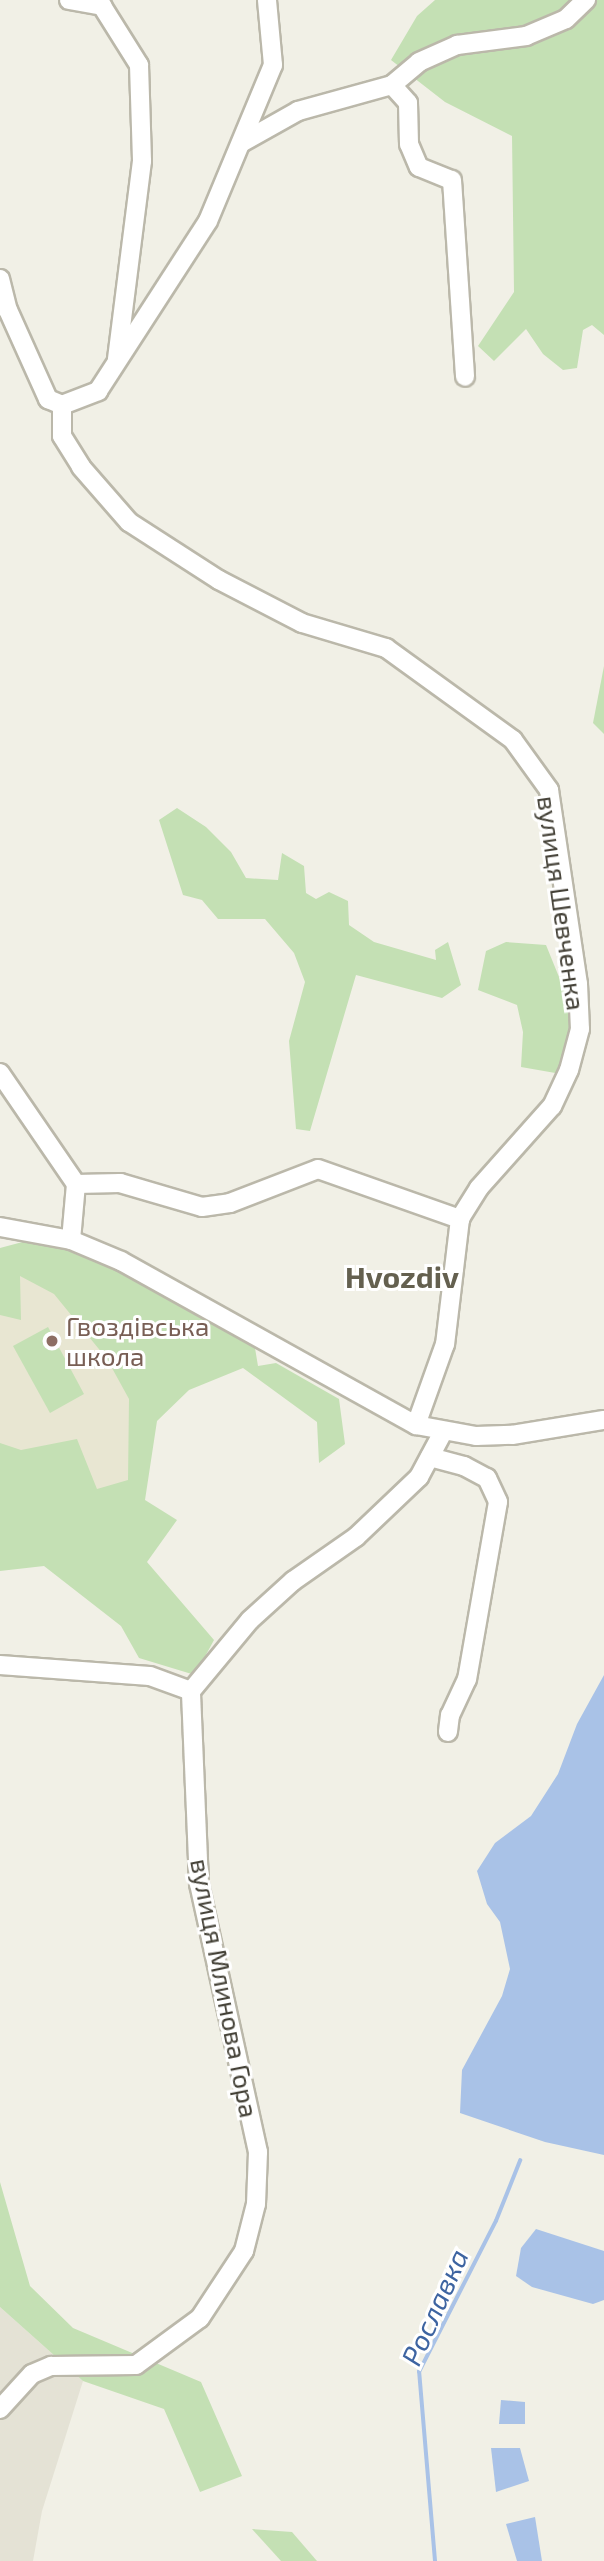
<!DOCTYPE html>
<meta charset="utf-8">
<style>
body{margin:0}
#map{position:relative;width:604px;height:2561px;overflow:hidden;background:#f1f0e6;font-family:"Exo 2",sans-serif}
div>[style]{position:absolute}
.residential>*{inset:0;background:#e4e2d5}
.education>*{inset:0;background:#e8e6d2}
.green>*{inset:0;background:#c4e0b4}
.water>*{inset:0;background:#a9c2e7}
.stream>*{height:3.5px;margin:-1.75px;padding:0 1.75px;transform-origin:1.75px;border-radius:1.75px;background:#a9c2e7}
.roads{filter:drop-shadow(2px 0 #bbb8aa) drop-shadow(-2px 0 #bbb8aa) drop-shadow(0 2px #bbb8aa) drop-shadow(0 -2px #bbb8aa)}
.minor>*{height:18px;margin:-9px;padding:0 9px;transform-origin:9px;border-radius:9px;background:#fff}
.dots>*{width:19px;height:19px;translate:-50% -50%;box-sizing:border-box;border:4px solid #fff;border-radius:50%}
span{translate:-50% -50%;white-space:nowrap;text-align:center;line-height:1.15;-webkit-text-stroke:6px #fff;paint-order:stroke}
.street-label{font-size:26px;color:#434036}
.education-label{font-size:26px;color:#785e54}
.left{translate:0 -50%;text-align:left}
.water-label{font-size:28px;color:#3d64a1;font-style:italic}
.quarter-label{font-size:30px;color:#64604f;font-weight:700}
</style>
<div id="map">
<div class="residential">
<i style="clip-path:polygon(0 2307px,83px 2381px,42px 2511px,33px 2561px,0 2561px)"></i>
</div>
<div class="education">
<i style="clip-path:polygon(58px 1256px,149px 1421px,132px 1533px,0 1485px,0 1261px)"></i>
</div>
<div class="green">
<i style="clip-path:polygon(435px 0,604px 0,604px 335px,592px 325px,583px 330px,577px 368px,563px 370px,543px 354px,526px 329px,494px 361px,478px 346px,514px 292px,512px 136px,445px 102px,391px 60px,417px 16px)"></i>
<i style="clip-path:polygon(604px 666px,604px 734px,593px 723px)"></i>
<i style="clip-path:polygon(177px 808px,206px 827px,231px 852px,246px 878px,278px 880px,282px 853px,304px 866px,306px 893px,316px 899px,329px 892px,348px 901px,349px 925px,374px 942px,436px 960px,435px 950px,448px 942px,461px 985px,442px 998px,356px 975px,310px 1131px,296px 1129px,289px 1041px,305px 982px,294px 953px,265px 919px,218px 919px,202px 900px,183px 895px,159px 820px)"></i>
<i style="clip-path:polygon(506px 942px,546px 945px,572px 1009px,561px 1074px,521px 1067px,523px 1032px,517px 1005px,478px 990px,486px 951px)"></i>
<i style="clip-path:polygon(30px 1240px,73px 1247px,120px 1267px,255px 1348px,258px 1366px,276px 1363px,339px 1399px,345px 1444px,319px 1463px,317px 1422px,243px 1368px,189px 1390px,157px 1421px,145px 1500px,177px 1520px,147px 1562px,214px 1640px,195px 1675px,139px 1658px,121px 1626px,44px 1566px,0 1571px,0 1443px,21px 1450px,77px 1439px,97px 1489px,128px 1480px,129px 1399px,107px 1359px,54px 1294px,20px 1276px,21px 1320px,0 1315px,0 1248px)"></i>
<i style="clip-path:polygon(48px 1327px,84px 1394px,50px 1413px,13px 1346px)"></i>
<i style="clip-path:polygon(0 2182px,30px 2286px,73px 2328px,201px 2382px,242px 2476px,200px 2492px,164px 2409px,83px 2381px,0 2307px)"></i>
<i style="clip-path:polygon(252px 2529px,292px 2532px,317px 2561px,281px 2561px)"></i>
</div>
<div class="water">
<i style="clip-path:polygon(604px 1675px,604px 2155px,545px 2142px,460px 2113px,462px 2070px,502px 1996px,510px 1969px,500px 1922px,487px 1904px,477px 1871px,495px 1843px,531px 1816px,558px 1774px,577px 1724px)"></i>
<i style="clip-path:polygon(536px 2229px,604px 2251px,604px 2300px,593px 2304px,532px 2287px,516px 2276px,521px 2248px)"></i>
<i style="clip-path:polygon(501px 2400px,525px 2402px,525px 2424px,499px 2424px)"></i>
<i style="clip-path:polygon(491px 2448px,520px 2448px,529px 2481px,496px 2492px)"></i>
<i style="clip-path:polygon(535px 2517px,542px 2561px,517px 2561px,506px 2524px)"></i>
</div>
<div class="stream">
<i style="left:435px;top:2561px;width:190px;rotate:-94.8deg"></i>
<i style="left:419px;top:2372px;width:169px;rotate:-63deg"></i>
<i style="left:496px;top:2221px;width:65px;rotate:-68.2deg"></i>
</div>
<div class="roads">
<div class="minor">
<i style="left:69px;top:0;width:34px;rotate:10deg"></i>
<i style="left:102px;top:6px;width:70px;rotate:57.9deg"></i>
<i style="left:139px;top:65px;width:96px;rotate:88.2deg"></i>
<i style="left:142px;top:161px;width:200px;rotate:97.2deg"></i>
<i style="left:392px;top:85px;width:35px;rotate:-40deg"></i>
<i style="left:419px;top:62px;width:42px;rotate:-24.1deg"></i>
<i style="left:457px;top:45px;width:70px;rotate:-7.4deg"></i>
<i style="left:526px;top:36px;width:43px;rotate:-23deg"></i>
<i style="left:566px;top:19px;width:28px;rotate:-44deg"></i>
<i style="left:243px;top:142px;width:63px;rotate:-29.4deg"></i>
<i style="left:298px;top:111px;width:98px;rotate:-15.5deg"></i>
<i style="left:392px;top:85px;width:24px;rotate:48deg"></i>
<i style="left:408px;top:103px;width:41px;rotate:88.6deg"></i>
<i style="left:409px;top:144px;width:25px;rotate:67deg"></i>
<i style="left:419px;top:167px;width:35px;rotate:22deg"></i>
<i style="left:452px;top:180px;width:197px;rotate:86.2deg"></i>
<i style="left:0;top:279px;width:32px;rotate:76deg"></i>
<i style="left:8px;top:310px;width:98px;rotate:65.8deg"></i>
<i style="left:48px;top:399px;width:15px;rotate:23deg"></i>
<i style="left:62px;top:405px;width:31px;rotate:90deg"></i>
<i style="left:62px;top:436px;width:36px;rotate:58deg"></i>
<i style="left:81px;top:467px;width:73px;rotate:48.9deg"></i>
<i style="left:129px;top:522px;width:107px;rotate:32.8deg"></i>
<i style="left:219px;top:580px;width:93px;rotate:27.4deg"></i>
<i style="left:302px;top:623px;width:88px;rotate:16.6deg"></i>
<i style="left:386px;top:648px;width:157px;rotate:35.9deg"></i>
<i style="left:513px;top:740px;width:62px;rotate:54.2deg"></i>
<i style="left:549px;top:790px;width:196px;rotate:81.5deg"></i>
<i style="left:578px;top:984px;width:45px;rotate:87.5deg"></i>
<i style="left:580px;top:1029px;width:42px;rotate:105deg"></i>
<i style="left:569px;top:1070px;width:40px;rotate:115deg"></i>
<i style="left:552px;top:1106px;width:110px;rotate:131.7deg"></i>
<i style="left:479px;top:1188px;width:36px;rotate:122deg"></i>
<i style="left:460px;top:1219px;width:126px;rotate:96.8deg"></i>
<i style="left:445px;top:1344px;width:86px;rotate:109.7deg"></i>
<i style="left:62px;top:405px;width:39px;rotate:-21deg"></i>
<i style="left:98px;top:391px;width:202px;rotate:-57.1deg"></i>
<i style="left:208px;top:221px;width:169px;rotate:-67.4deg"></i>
<i style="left:273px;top:65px;width:65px;rotate:-95.3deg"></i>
<i style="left:0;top:1073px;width:135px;rotate:55.6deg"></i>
<i style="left:76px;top:1184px;width:56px;rotate:95.1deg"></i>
<i style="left:76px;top:1184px;width:44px;rotate:-1.3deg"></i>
<i style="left:120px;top:1183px;width:85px;rotate:16.3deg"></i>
<i style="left:202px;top:1207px;width:28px;rotate:-8deg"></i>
<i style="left:230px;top:1203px;width:94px;rotate:-21.1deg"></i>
<i style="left:318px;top:1169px;width:151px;rotate:19.4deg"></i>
<i style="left:0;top:1227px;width:72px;rotate:10.4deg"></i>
<i style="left:71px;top:1240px;width:54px;rotate:22.8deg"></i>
<i style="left:121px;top:1261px;width:338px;rotate:29.1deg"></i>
<i style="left:416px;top:1425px;width:61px;rotate:10.4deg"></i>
<i style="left:476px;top:1436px;width:36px;rotate:-2deg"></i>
<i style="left:512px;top:1435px;width:93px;rotate:-9.3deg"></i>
<i style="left:430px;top:1457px;width:35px;rotate:15deg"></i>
<i style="left:464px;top:1466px;width:26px;rotate:28deg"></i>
<i style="left:487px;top:1478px;width:26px;rotate:65deg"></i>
<i style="left:498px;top:1502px;width:180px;rotate:99.9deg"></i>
<i style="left:467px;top:1679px;width:40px;rotate:115deg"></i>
<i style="left:450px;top:1715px;width:17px;rotate:97deg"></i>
<i style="left:0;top:1665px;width:150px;rotate:4.2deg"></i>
<i style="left:150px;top:1676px;width:44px;rotate:20.1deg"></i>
<i style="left:0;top:2409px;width:47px;rotate:-47.6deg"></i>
<i style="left:32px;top:2374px;width:21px;rotate:-23deg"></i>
<i style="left:51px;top:2366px;width:85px;rotate:-0.7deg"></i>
<i style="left:136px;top:2365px;width:79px;rotate:-36.3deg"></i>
<i style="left:200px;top:2318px;width:80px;rotate:-56.7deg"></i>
<i style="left:244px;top:2251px;width:49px;rotate:-75.7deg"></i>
<i style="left:256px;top:2204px;width:52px;rotate:-87.8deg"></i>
<i style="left:258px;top:2152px;width:274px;rotate:-102.4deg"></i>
<i style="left:199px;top:1884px;width:193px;rotate:-92.4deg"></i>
<i style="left:191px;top:1691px;width:92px;rotate:-50.3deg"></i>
<i style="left:250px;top:1620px;width:58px;rotate:-42.2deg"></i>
<i style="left:293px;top:1581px;width:77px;rotate:-34.9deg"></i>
<i style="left:356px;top:1537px;width:87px;rotate:-43.6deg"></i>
<i style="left:419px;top:1477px;width:51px;rotate:-61.9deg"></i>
</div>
</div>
<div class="dots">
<i style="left:52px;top:1341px;background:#8d6e63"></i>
</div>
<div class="street-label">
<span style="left:562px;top:903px;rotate:82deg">вулиця Шевченка</span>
<span style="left:225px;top:1988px;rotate:79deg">вулиця Млинова Гора</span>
</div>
<div class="education-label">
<span class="left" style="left:66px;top:1341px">Гвоздівська<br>школа</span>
</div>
<div class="water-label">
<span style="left:434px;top:2307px;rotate:-66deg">Рославка</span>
</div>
<div class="quarter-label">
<span style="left:402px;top:1276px">Hvozdiv</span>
</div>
</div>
